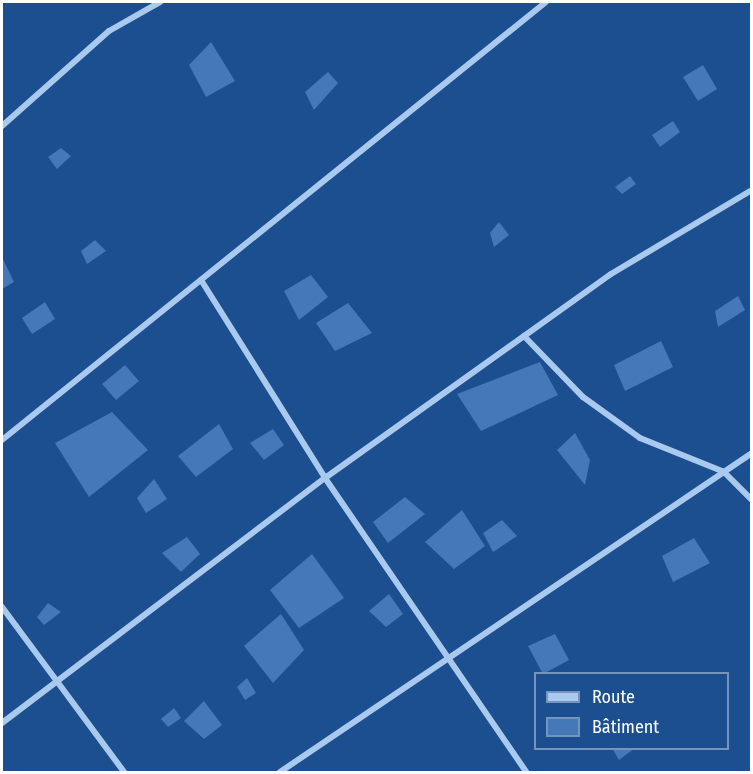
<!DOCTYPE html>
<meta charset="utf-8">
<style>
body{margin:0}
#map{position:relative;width:753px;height:774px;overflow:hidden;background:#1b4f8f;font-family:"Fira Sans Condensed",sans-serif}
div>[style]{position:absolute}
.building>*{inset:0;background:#4478b7}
.minor>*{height:6px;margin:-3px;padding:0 3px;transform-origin:3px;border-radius:3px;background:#a9c9ee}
span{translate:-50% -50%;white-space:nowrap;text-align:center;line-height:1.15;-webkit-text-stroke:4.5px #1b4f8f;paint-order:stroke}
.frame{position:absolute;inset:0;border:3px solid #fff;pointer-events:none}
.legend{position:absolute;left:534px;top:672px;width:195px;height:78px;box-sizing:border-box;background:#1b4f8f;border:2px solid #7695bc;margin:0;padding:8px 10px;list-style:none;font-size:18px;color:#fff}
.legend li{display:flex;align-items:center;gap:12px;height:30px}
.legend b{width:30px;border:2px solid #7695bc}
</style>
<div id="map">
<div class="building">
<i style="clip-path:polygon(211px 42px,235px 81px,206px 97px,189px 65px)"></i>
<i style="clip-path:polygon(703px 65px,717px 89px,698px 101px,683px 77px)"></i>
<i style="clip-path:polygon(328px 72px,338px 83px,314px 110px,305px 92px)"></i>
<i style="clip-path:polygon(673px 121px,680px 132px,660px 147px,652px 135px)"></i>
<i style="clip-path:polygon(61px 148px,71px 156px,57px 169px,48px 157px)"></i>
<i style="clip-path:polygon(630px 176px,636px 184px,622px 194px,615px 187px)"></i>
<i style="clip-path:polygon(499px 222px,509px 235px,494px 247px,490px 233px)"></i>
<i style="clip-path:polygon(95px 240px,106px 251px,87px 264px,81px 251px)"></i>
<i style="clip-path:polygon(2px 257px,14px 282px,2px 289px)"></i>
<i style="clip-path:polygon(311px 275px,328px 297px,299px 320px,284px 291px)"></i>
<i style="clip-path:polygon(738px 296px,745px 310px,718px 327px,715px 311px)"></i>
<i style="clip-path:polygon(45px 302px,55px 319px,32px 334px,22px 318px)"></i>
<i style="clip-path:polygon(348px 303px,372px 333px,335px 351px,316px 323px)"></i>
<i style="clip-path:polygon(661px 341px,673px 367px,625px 391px,614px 365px)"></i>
<i style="clip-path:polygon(540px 362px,558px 395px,481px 431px,457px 394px)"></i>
<i style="clip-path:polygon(125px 365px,139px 381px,116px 400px,102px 384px)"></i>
<i style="clip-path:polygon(112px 412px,148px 450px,89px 497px,55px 443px)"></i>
<i style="clip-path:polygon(219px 424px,233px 449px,196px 477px,178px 456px)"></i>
<i style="clip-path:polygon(273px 429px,284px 445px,264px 460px,250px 443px)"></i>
<i style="clip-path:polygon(575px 433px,590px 460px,585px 485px,557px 450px)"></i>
<i style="clip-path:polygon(154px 479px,167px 499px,146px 513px,137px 498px)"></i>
<i style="clip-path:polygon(405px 497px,425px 514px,388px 543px,373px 522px)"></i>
<i style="clip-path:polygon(462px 510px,485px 546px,454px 569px,425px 542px)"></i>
<i style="clip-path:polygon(502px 520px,517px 536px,493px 552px,483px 533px)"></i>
<i style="clip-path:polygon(187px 537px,200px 554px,181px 572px,162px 553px)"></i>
<i style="clip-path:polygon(694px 538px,710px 563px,673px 582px,662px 556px)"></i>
<i style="clip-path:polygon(312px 554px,344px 598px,299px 628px,270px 590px)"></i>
<i style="clip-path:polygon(389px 594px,403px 614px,386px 627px,369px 611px)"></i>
<i style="clip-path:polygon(48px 603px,61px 612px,44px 625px,37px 617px)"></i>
<i style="clip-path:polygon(281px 614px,304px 650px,273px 683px,244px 646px)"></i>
<i style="clip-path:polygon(555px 634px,569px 660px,543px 674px,528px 646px)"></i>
<i style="clip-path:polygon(247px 678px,256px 693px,245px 700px,237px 687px)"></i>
<i style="clip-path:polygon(204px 701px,222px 725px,204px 739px,184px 721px)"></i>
<i style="clip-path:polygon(174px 708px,181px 718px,168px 727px,161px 719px)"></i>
<i style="clip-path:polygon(612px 748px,635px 748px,619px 760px)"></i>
</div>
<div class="minor">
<i style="left:2px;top:126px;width:143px;rotate:-41.6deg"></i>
<i style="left:109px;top:31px;width:59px;rotate:-29.6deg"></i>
<i style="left:201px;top:280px;width:234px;rotate:57.9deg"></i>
<i style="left:325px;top:478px;width:356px;rotate:55.6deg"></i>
<i style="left:524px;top:336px;width:85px;rotate:46deg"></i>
<i style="left:583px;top:397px;width:70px;rotate:35.7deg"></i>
<i style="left:640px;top:438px;width:91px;rotate:22deg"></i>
<i style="left:724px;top:472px;width:40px;rotate:45deg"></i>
<i style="left:2px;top:440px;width:698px;rotate:-38.84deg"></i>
<i style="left:2px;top:607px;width:205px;rotate:53.5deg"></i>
<i style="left:2px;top:723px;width:405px;rotate:-37.2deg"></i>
<i style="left:325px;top:478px;width:351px;rotate:-35.5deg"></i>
<i style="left:611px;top:274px;width:164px;rotate:-30.8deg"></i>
<i style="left:280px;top:772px;width:570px;rotate:-34.05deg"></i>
</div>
<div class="frame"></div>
<ul class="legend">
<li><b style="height:8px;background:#a9c9ee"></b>Route</li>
<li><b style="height:16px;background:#4478b7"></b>Bâtiment</li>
</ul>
</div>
